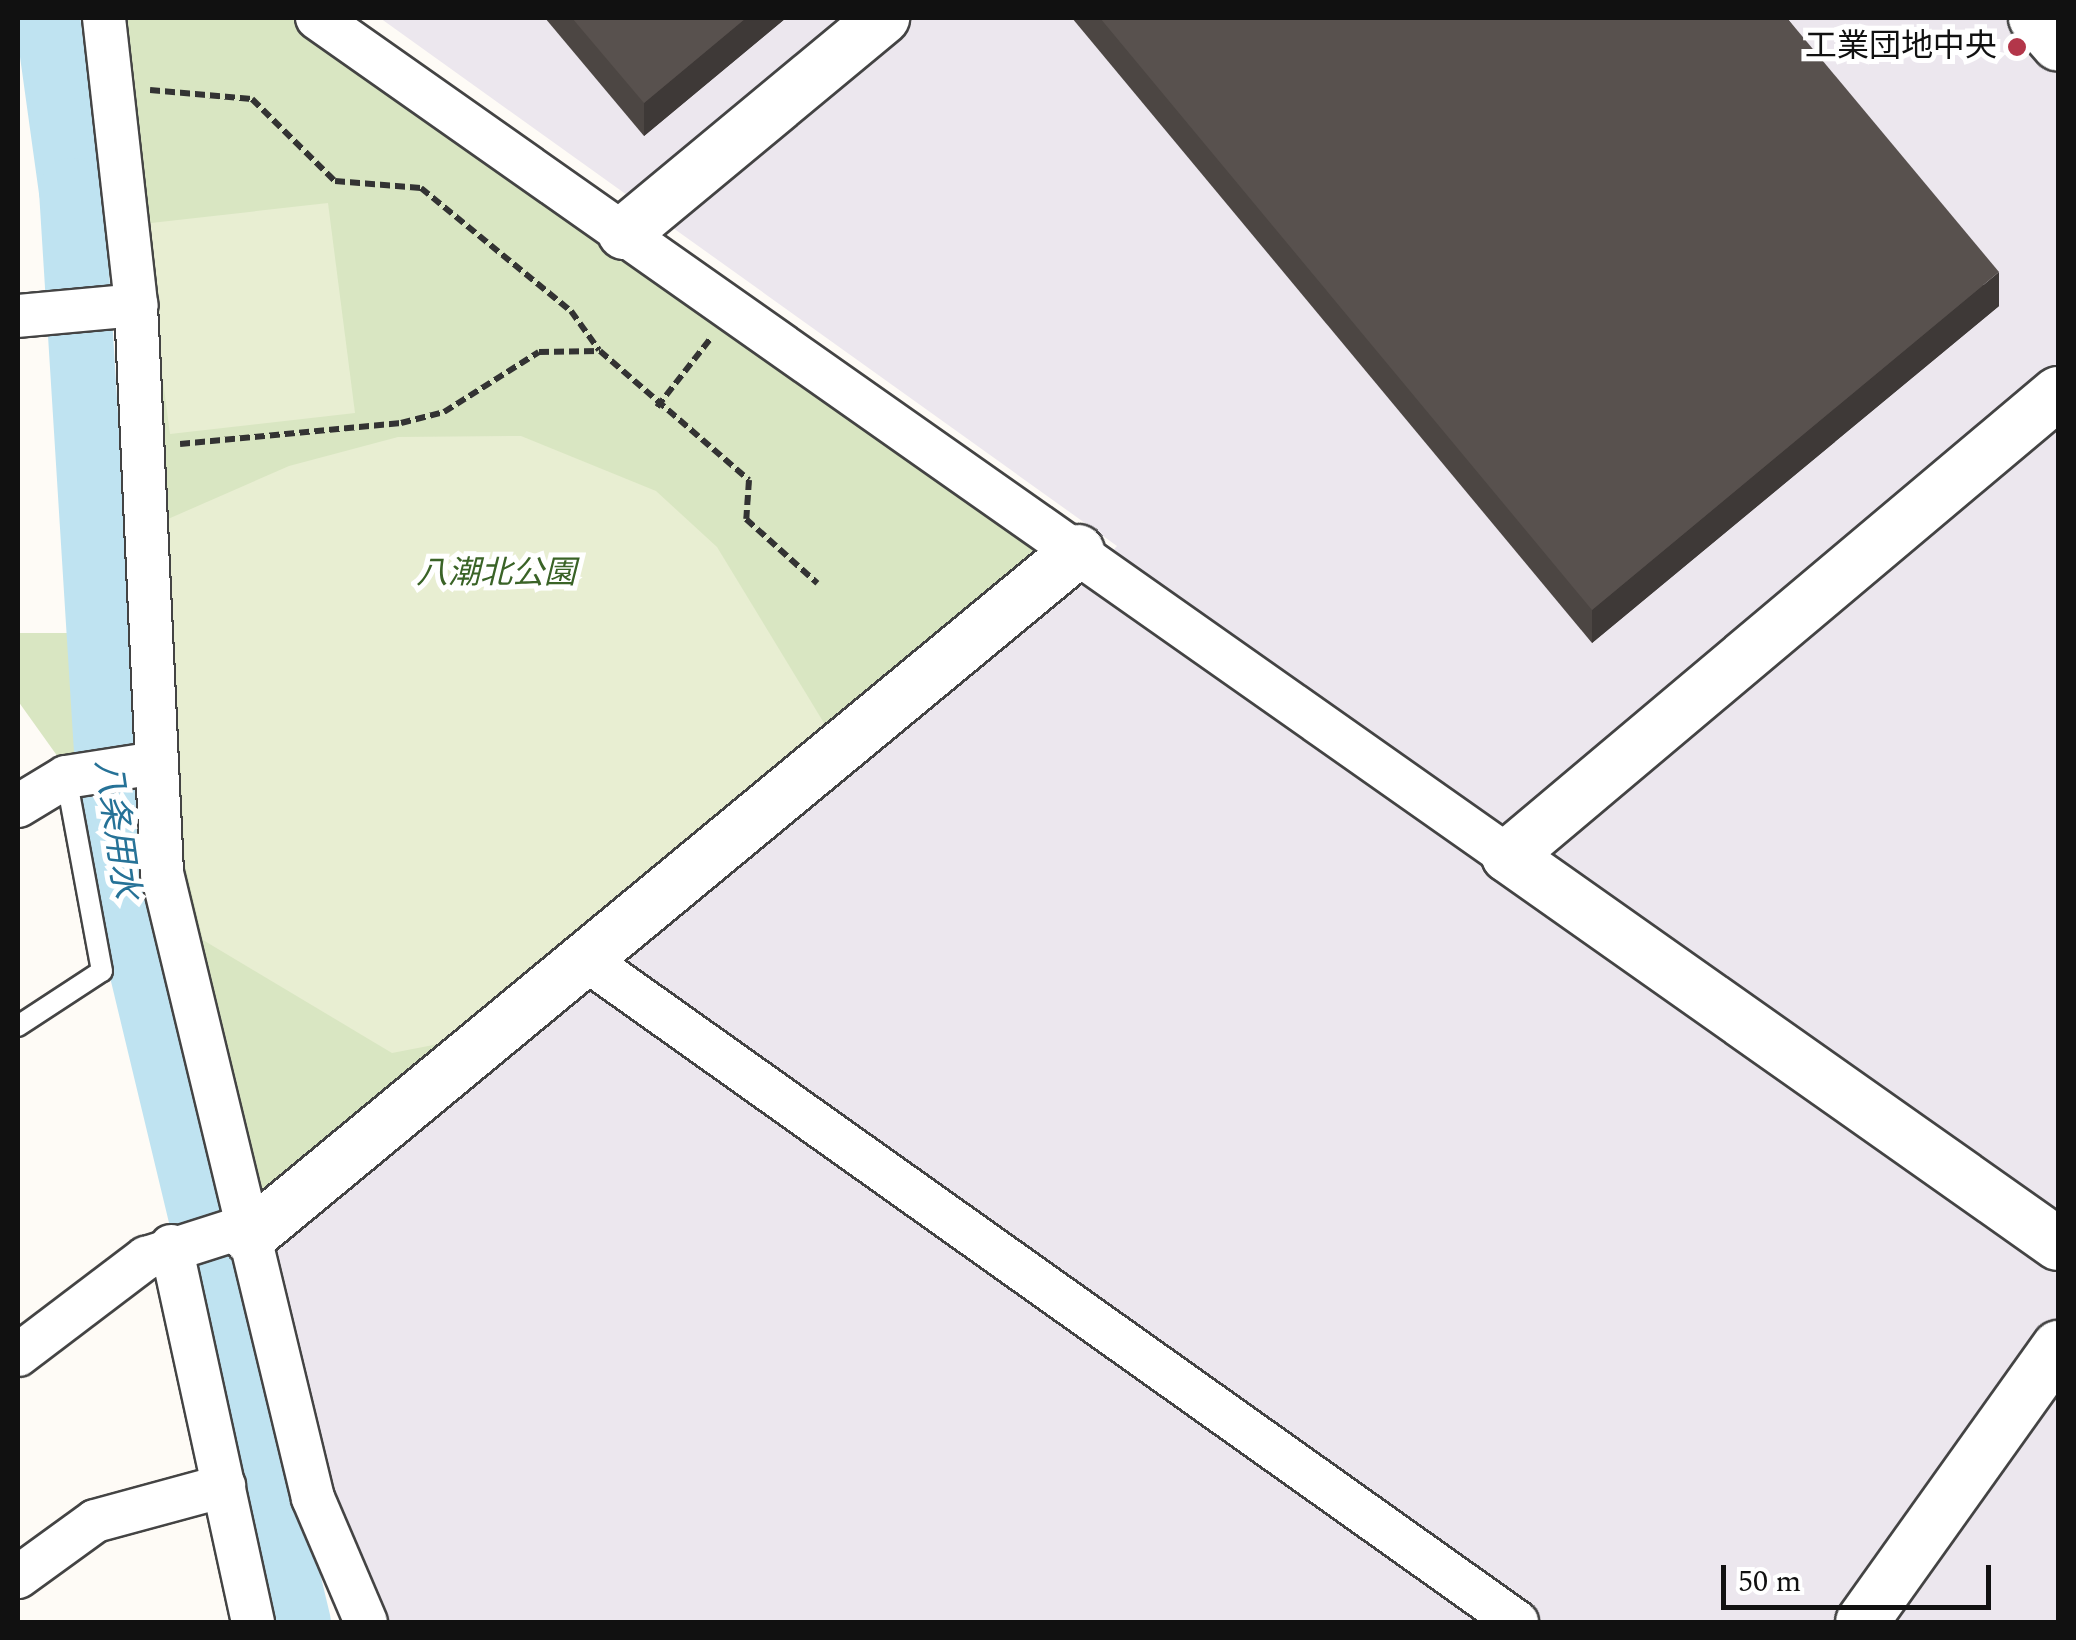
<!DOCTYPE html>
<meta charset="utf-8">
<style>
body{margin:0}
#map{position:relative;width:2076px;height:1640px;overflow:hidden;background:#fefbf6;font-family:Spectral,"Noto Sans JP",serif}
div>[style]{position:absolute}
.industrial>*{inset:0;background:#ece7ee}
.green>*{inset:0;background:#d9e6c2}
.pitch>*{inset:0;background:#e8eed2}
.river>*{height:65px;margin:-32.5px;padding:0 32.5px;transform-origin:32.5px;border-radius:32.5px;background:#bfe3f1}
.path>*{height:6px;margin-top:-3px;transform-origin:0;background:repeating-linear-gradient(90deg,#333 0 10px,transparent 0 15px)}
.roads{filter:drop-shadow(2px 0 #444) drop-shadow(-2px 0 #444) drop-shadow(0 2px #444) drop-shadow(0 -2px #444)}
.service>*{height:20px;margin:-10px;padding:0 10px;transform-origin:10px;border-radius:10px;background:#fff}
.minor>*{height:42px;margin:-21px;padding:0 21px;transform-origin:21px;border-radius:21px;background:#fff}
.tertiary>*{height:52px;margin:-26px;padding:0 26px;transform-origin:26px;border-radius:26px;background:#fff}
.wall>*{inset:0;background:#4c4643}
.shaded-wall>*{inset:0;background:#3e3937}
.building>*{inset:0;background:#58514e}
.dots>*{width:28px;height:28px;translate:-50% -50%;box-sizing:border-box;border:5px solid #fff;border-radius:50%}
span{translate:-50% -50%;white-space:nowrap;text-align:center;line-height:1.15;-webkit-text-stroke:10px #fff;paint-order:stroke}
.poi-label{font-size:32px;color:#111}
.right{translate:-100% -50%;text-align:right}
.park-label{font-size:32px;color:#3a6327;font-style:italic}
.water-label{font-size:35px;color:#267297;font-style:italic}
.frame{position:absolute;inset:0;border:20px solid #111;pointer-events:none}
.scale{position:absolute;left:1721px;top:1565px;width:270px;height:45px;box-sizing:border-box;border:5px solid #111;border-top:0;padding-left:12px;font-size:30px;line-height:35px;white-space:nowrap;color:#111;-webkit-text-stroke:8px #fff;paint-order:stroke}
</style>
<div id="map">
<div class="industrial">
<i style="clip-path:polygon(380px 18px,2058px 18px,2058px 1622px,387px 1622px,336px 1523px,266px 1244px,1081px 586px,1117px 546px)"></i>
</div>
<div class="green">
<i style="clip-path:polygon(108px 18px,292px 18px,1067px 550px,255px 1212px,175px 866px)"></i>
<i style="clip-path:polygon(18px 633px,92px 633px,103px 765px,68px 771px,18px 701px)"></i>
</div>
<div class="pitch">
<i style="clip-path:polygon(328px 203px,355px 413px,170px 434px,142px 224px)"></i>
<i style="clip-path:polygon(521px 436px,656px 491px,717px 547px,827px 728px,454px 1041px,392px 1053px,203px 940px,185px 865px,168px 519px,289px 466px,398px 437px)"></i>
</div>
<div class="river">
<i style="left:47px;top:18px;width:174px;rotate:82.1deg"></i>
<i style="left:71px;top:190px;width:659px;rotate:86.43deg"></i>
<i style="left:112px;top:848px;width:796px;rotate:76.49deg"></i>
</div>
<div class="path">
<i style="left:150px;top:90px;width:102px;rotate:5deg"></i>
<i style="left:252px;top:99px;width:117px;rotate:44.7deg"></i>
<i style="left:335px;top:181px;width:86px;rotate:4.7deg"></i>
<i style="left:421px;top:188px;width:194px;rotate:39.4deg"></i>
<i style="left:571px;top:311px;width:48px;rotate:54.3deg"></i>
<i style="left:657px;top:407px;width:88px;rotate:-52deg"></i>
<i style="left:180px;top:444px;width:222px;rotate:-5.4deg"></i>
<i style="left:401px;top:423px;width:44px;rotate:-14.3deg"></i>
<i style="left:444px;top:412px;width:112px;rotate:-32.3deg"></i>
<i style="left:539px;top:352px;width:61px;rotate:-0.9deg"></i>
<i style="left:600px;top:351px;width:197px;rotate:40.9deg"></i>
<i style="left:749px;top:480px;width:39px;rotate:94deg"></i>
<i style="left:746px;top:519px;width:96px;rotate:42deg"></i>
</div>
<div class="roads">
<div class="service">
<i style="left:18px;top:1026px;width:100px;rotate:-33.2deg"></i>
<i style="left:102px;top:971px;width:197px;rotate:-100.5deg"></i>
</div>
<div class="minor">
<i style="left:104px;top:18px;width:289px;rotate:83.6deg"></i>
<i style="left:136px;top:305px;width:569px;rotate:87.38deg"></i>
<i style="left:162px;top:873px;width:643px;rotate:76.42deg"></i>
<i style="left:313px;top:1498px;width:135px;rotate:66.9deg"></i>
<i style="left:317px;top:18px;width:1456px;rotate:35.13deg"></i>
<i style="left:18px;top:316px;width:119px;rotate:-5.3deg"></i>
<i style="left:18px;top:806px;width:56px;rotate:-31.1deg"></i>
<i style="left:66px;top:777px;width:91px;rotate:-8.8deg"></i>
<i style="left:585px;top:959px;width:1144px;rotate:35.43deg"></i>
<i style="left:171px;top:1246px;width:385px;rotate:77.7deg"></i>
<i style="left:18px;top:1355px;width:161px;rotate:-37.2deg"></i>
<i style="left:146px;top:1258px;width:105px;rotate:-17.7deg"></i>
<i style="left:18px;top:1577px;width:95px;rotate:-36deg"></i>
<i style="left:95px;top:1521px;width:134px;rotate:-15.2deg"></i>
</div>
<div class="tertiary">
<i style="left:2035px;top:18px;width:35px;rotate:49deg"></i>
<i style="left:624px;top:233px;width:337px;rotate:-39.7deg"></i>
<i style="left:2058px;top:393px;width:719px;rotate:139.91deg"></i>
<i style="left:1508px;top:856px;width:673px;rotate:35.2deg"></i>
<i style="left:249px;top:1237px;width:1076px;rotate:-39.61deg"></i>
<i style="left:1862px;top:1622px;width:338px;rotate:-54.5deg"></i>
</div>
</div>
<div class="wall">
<i style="clip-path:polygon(545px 18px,786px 18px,644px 136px)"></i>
<i style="clip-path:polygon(1072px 18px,1787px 18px,1999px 306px,1592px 643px)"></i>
</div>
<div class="shaded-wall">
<i style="clip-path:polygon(746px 18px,786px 18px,644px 136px,644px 103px)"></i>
<i style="clip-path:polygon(1999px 272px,1999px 306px,1592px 643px,1592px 610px)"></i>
</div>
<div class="building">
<i style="clip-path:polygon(572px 18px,746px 18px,644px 103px)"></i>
<i style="clip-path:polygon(1100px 18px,1787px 18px,1999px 272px,1592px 610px)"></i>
</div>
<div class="dots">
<i style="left:2017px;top:47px;background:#b3364a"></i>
</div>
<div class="poi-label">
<span class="right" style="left:1997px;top:47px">工業団地中央</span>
</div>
<div class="park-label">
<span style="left:496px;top:574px">八潮北公園</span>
</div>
<div class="water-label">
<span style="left:116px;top:829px;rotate:82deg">八条用水</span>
</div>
<div class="frame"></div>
<div class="scale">50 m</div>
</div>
